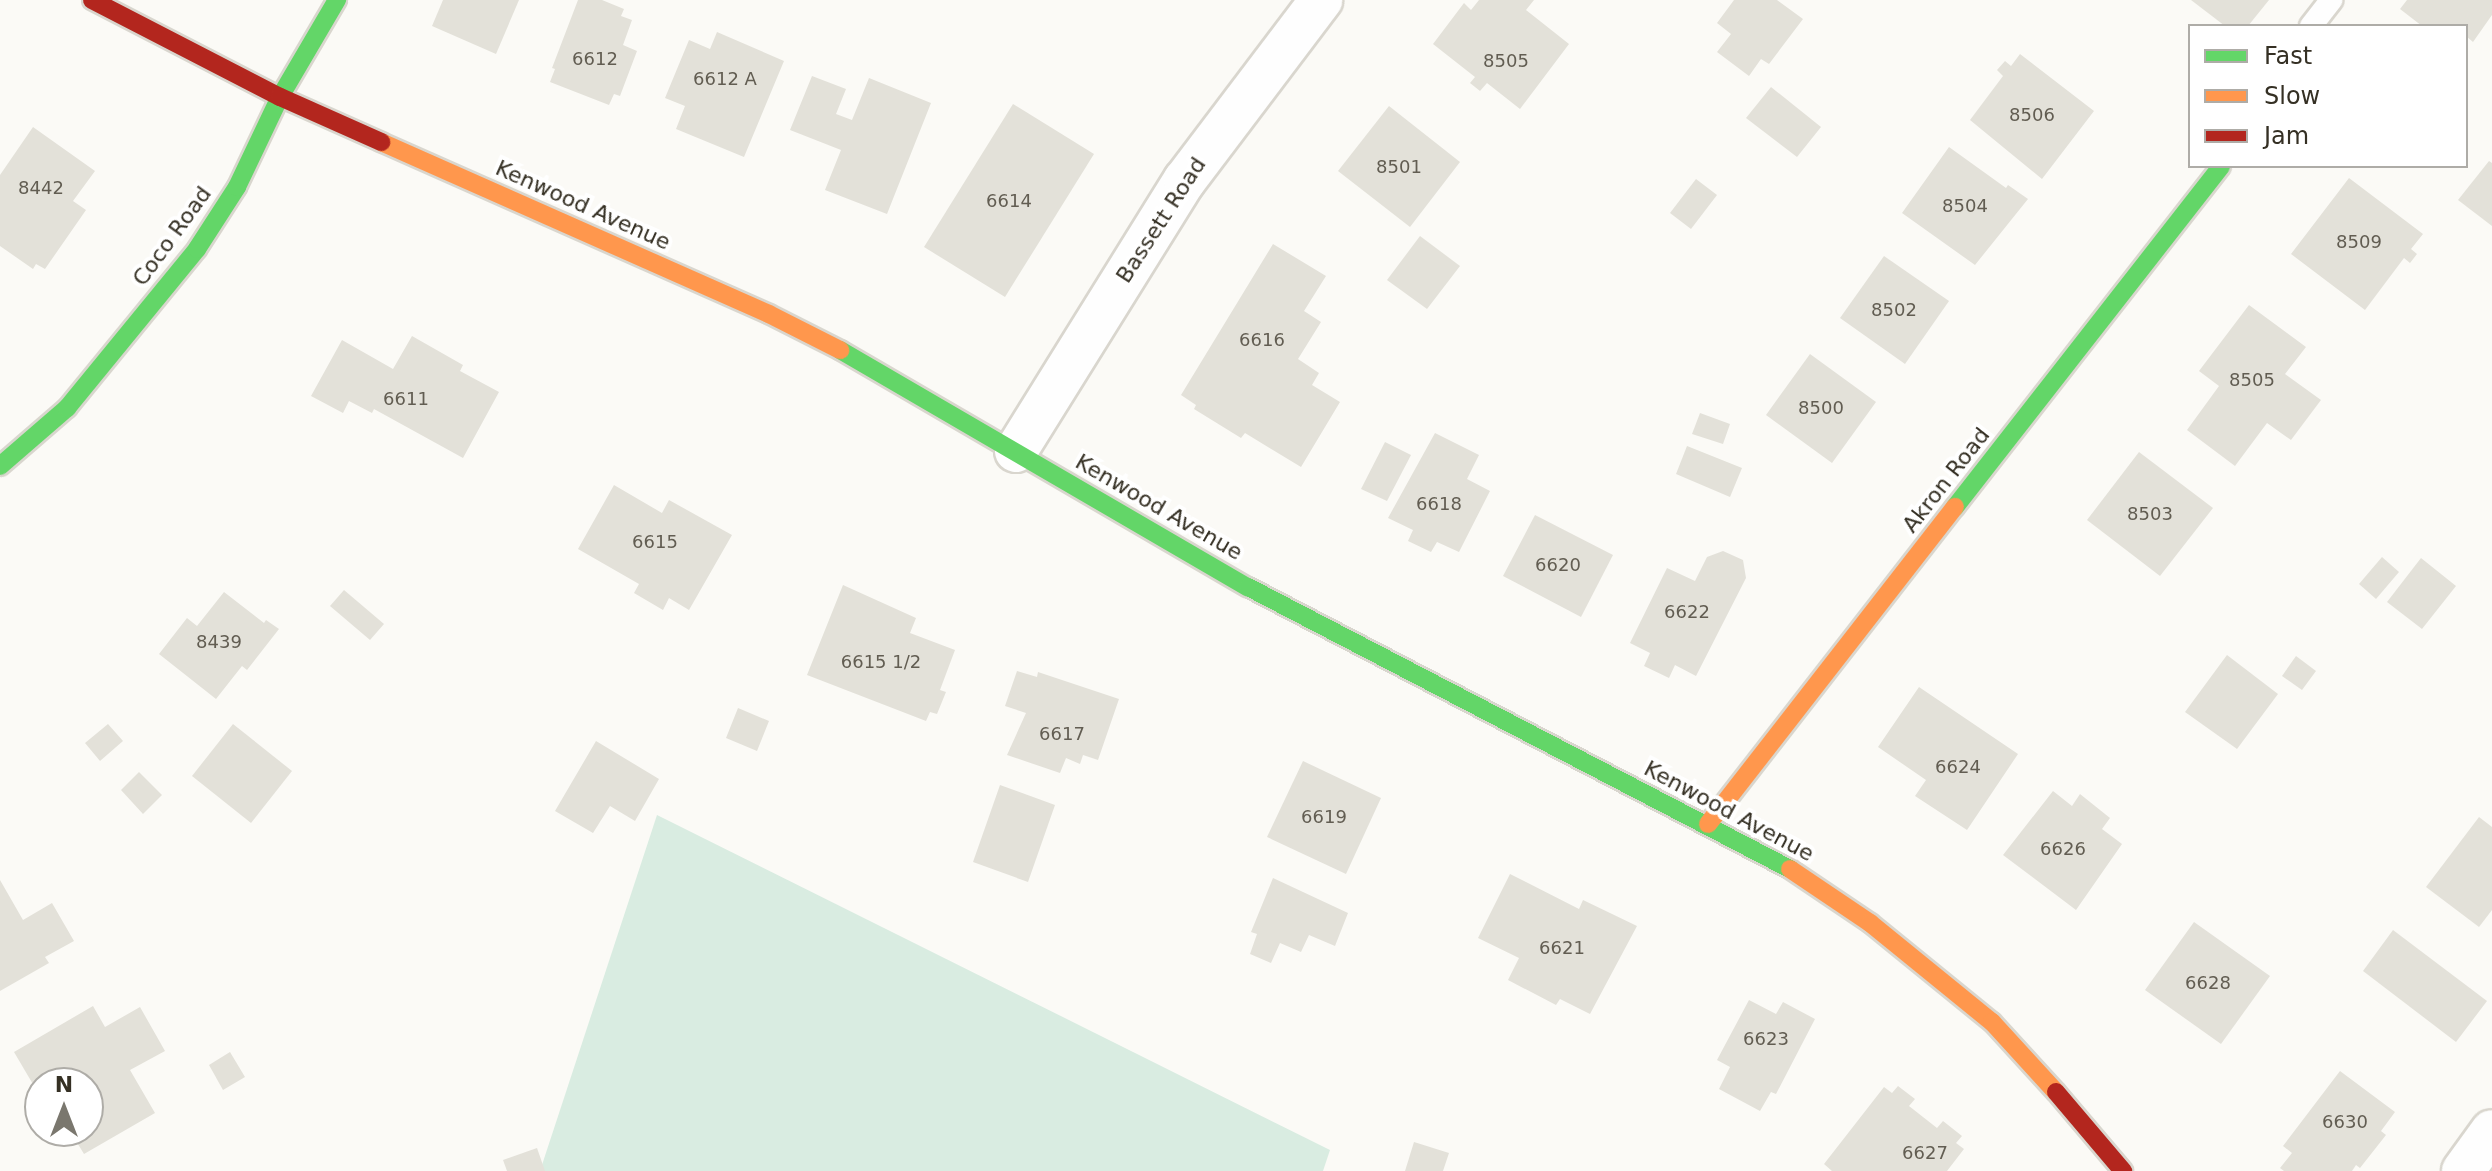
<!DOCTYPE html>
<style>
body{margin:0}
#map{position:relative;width:2492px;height:1171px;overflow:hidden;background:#fbfaf6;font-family:"DejaVu Sans",sans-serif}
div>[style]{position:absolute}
.green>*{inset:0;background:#d9ece1}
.building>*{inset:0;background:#e3e1d9}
.roads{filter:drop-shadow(2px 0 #d9d6ce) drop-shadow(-2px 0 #d9d6ce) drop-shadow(0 2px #d9d6ce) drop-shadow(0 -2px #d9d6ce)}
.lane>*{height:22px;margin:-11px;padding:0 11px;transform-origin:11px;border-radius:11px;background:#fefefe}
.street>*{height:42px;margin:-21px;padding:0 21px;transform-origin:21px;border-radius:21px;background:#fefefe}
.fast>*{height:18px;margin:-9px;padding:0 9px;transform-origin:9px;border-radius:9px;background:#63d668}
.slow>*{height:18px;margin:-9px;padding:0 9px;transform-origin:9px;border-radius:9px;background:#ff974d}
.jam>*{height:18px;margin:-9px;padding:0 9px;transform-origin:9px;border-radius:9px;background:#b3261e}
span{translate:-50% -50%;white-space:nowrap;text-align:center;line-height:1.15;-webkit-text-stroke:8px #fff;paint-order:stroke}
.number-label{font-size:18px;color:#625d52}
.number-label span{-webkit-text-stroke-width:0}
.street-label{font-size:22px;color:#353024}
.legend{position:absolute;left:2188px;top:24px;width:280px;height:144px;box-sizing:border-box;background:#fff;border:2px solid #aeaca7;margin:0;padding:10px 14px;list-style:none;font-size:24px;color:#353024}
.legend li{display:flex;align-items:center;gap:16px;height:40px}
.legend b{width:40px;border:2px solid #aeaca7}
.north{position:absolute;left:24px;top:1067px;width:80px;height:80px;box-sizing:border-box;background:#fff;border:2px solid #aeaca7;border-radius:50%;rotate:0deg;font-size:22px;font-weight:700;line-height:32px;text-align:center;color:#353024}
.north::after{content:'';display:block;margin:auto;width:28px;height:36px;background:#7a776e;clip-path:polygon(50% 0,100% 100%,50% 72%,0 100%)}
</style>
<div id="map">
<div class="green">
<i style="clip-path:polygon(657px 815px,1330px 1150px,1323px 1171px,540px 1171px)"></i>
</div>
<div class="building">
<i style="clip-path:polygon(443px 0,519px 0,496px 54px,432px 26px)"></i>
<i style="clip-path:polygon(578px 0,602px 0,624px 9px,621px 16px,632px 20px,623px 45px,637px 51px,620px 96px,614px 94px,609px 105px,550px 82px,555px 69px,552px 68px)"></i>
<i style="clip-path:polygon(1479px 0,1534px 0,1526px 10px,1569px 44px,1520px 109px,1487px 83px,1480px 91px,1470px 83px,1475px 77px,1433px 44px,1464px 3px,1471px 10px)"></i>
<i style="clip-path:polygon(1734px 0,1777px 0,1803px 19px,1769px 64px,1761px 59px,1749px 76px,1717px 52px,1731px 34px,1717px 23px)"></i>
<i style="clip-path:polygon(2191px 0,2269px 0,2248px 26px,2225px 26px)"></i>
<i style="clip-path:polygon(2407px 0,2492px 0,2492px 15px,2473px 42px,2466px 36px,2466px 26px,2422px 26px,2400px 9px)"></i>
<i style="clip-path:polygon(717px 32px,784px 61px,744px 157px,676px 129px,685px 106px,665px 98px,689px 40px,710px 49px)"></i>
<i style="clip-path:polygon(2020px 54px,2094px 111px,2042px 179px,1970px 120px,2003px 76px,1997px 70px,2005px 61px,2011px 66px)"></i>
<i style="clip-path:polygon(812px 76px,846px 89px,836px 114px,852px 120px,869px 78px,931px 103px,887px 214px,825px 190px,841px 150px,790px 130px)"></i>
<i style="clip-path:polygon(1771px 87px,1821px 127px,1797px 157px,1746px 118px)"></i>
<i style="clip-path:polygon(1013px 104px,1094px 154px,1005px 297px,924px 247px)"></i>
<i style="clip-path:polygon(1389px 106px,1460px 162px,1410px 227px,1338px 171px)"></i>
<i style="clip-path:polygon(33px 127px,95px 171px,73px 201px,86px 210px,45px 269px,36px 264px,33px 269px,0 246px,0 175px)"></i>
<i style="clip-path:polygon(1949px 147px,2006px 188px,2008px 185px,2028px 199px,1975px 265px,1902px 213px)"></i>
<i style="clip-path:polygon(2489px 161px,2492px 163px,2492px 226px,2458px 200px)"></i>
<i style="clip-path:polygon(2349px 178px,2423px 234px,2411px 249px,2417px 254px,2410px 263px,2404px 258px,2365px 310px,2291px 254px)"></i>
<i style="clip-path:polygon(1696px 179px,1717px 195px,1691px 229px,1670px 213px)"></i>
<i style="clip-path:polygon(1420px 236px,1460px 266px,1427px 309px,1387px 280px)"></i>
<i style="clip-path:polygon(1273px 244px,1326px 276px,1304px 311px,1321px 322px,1298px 359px,1319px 373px,1312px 385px,1340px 402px,1301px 467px,1245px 433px,1241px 438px,1194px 409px,1196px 405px,1181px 395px)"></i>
<i style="clip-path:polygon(1884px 256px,1949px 301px,1905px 364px,1840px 318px)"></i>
<i style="clip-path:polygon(2249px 305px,2306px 347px,2285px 374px,2321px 400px,2291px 440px,2267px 423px,2235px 466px,2187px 430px,2219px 386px,2199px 371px)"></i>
<i style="clip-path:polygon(412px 336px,463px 365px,460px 371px,499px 392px,463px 458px,374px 409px,372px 413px,349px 401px,343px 413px,311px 396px,342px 340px,393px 369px)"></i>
<i style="clip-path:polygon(1810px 354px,1876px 402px,1832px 463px,1766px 415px)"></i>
<i style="clip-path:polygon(1700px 413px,1730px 424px,1723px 444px,1692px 434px)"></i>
<i style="clip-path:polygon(1435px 433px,1479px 455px,1467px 479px,1490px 491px,1459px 552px,1437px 542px,1431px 552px,1408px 541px,1413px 530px,1388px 518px)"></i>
<i style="clip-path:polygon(1385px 442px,1411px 455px,1387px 501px,1361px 489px)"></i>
<i style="clip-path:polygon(1687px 446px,1742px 468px,1730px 497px,1676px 474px)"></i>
<i style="clip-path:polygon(2139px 452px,2213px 508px,2160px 576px,2087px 520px)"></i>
<i style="clip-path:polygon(614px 485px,662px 513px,669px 500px,732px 535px,689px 610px,669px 598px,663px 610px,634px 593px,639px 584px,578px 549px)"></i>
<i style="clip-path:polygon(1535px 515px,1613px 555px,1581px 617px,1503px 576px)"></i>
<i style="clip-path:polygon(1723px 551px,1743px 560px,1746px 578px,1696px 676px,1675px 665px,1669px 678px,1644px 666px,1650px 653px,1630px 643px,1667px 568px,1695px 581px,1707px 557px)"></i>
<i style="clip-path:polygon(2382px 557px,2399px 572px,2376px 599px,2359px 584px)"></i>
<i style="clip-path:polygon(2421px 558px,2456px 586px,2422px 629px,2387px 602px)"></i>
<i style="clip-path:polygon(843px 585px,916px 618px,910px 633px,955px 650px,940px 690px,946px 692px,937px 714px,930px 712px,926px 721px,807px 675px)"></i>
<i style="clip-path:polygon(344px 590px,384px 624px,370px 640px,330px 606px)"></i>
<i style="clip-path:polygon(224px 592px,264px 623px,266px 620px,279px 629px,247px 670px,242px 666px,216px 699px,159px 654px,187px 618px,197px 626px)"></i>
<i style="clip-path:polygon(2227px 655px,2278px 694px,2237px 749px,2185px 712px)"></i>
<i style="clip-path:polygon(2296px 656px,2316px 671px,2302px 690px,2282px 676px)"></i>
<i style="clip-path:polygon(1017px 671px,1037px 677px,1038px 672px,1119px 699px,1098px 760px,1083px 755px,1080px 764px,1066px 758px,1060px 773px,1007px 755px,1026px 713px,1005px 706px)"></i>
<i style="clip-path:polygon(1919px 687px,2018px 754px,1967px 830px,1915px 796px,1926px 780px,1878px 747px)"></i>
<i style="clip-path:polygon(738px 708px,769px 721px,757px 751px,726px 738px)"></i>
<i style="clip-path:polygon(108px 724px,123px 741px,100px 761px,85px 743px)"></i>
<i style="clip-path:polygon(233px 724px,292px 771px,251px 823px,192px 776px)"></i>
<i style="clip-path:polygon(596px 741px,659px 779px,635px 821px,610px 806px,593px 833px,555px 811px)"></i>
<i style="clip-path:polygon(1303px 761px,1381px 798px,1346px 874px,1267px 837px)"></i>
<i style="clip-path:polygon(139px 772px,162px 795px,143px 814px,121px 790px)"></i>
<i style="clip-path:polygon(1000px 785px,1055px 805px,1028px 882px,973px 862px)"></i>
<i style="clip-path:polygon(2053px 791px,2072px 806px,2080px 794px,2110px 818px,2102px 829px,2122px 844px,2076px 910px,2003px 855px)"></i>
<i style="clip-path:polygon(2479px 817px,2492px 827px,2492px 910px,2479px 927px,2426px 887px)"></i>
<i style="clip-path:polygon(1510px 874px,1579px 909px,1583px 900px,1637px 926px,1590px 1014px,1560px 999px,1556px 1005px,1508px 980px,1519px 958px,1478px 938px)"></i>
<i style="clip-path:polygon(1273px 878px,1348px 913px,1335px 946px,1309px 935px,1301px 952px,1280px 943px,1271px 963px,1250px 954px,1257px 934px,1251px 932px)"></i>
<i style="clip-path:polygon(0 880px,23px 920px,52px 903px,74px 941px,45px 957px,49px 963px,0 991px)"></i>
<i style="clip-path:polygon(2194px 922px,2270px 976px,2221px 1044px,2145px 990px)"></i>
<i style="clip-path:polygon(2393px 930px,2487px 1001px,2456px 1042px,2363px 971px)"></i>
<i style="clip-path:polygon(1749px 1000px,1776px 1014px,1783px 1002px,1815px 1019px,1776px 1094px,1771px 1092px,1760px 1111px,1719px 1089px,1730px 1067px,1717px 1060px)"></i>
<i style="clip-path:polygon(93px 1006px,105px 1027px,140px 1007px,165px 1051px,130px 1070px,155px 1113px,84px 1154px,70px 1131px,88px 1131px,88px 1083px,42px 1082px,34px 1086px,14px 1052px)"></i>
<i style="clip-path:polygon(230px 1052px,245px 1077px,223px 1090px,209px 1065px)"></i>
<i style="clip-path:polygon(2340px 1071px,2395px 1112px,2381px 1131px,2386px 1135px,2360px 1168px,2356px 1165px,2352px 1171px,2284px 1171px,2280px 1168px,2292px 1153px,2283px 1146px)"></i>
<i style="clip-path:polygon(1898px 1086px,1915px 1099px,1909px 1106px,1937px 1128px,1943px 1121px,1962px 1136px,1956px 1143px,1964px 1149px,1947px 1171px,1832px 1171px,1824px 1164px,1884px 1087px,1892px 1093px)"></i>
<i style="clip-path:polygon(1414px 1142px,1449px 1153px,1443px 1171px,1405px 1171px)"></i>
<i style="clip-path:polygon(537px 1148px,545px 1171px,507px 1171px,503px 1160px)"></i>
</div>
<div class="roads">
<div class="lane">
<i style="left:2311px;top:26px;width:33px;rotate:-52deg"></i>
</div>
<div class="street">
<i style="left:1016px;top:451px;width:319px;rotate:-58.1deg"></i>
<i style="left:1185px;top:180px;width:226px;rotate:-52.9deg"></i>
<i style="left:2463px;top:1171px;width:49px;rotate:-54.1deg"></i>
</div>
<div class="fast">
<i style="left:840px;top:350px;width:472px;rotate:30.2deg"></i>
<i style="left:1248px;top:587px;width:611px;rotate:27.49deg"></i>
<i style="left:0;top:466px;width:89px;rotate:-40.9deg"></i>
<i style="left:67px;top:408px;width:205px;rotate:-50.7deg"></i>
<i style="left:197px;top:249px;width:74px;rotate:-57.2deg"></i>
<i style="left:237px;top:187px;width:100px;rotate:-64.5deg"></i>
<i style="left:280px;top:97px;width:113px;rotate:-59.6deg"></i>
<i style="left:1955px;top:507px;width:432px;rotate:-52deg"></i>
</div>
<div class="slow">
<i style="left:381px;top:142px;width:424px;rotate:23.9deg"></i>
<i style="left:769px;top:314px;width:80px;rotate:26.9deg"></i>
<i style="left:1708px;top:824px;width:402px;rotate:-52.1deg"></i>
<i style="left:1790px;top:869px;width:97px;rotate:34deg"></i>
<i style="left:1870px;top:923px;width:157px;rotate:39.1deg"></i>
<i style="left:1992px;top:1022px;width:95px;rotate:47.6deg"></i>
</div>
<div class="jam">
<i style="left:92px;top:0;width:212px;rotate:27.3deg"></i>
<i style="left:280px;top:97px;width:111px;rotate:24deg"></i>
<i style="left:2056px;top:1092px;width:104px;rotate:49.7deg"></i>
</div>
</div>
<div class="number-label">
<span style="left:595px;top:59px">6612</span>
<span style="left:1506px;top:61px">8505</span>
<span style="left:725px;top:79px">6612 A</span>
<span style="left:2032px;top:115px">8506</span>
<span style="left:1399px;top:167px">8501</span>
<span style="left:41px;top:188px">8442</span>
<span style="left:1009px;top:201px">6614</span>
<span style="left:1965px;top:206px">8504</span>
<span style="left:2359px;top:242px">8509</span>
<span style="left:1894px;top:310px">8502</span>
<span style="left:1262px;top:340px">6616</span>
<span style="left:2252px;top:380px">8505</span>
<span style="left:406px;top:399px">6611</span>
<span style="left:1821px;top:408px">8500</span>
<span style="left:1439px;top:504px">6618</span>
<span style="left:2150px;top:514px">8503</span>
<span style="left:655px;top:542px">6615</span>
<span style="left:1558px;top:565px">6620</span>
<span style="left:1687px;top:612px">6622</span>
<span style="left:219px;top:642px">8439</span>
<span style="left:881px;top:662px">6615 1/2</span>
<span style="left:1062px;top:734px">6617</span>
<span style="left:1958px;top:767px">6624</span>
<span style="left:1324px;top:817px">6619</span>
<span style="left:2063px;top:849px">6626</span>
<span style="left:1562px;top:948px">6621</span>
<span style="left:2208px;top:983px">6628</span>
<span style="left:1766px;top:1039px">6623</span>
<span style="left:2345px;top:1122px">6630</span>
<span style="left:1925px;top:1153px">6627</span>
</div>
<div class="street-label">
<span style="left:583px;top:205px;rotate:24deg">Kenwood Avenue</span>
<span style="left:1161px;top:220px;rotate:-57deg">Bassett Road</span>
<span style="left:172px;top:236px;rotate:-54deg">Coco Road</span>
<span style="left:1946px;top:480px;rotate:-52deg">Akron Road</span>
<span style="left:1159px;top:507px;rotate:30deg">Kenwood Avenue</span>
<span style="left:1729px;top:811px;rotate:28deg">Kenwood Avenue</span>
</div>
<ul class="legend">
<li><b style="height:10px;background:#63d668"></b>Fast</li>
<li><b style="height:10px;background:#ff974d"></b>Slow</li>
<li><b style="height:10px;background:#b3261e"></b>Jam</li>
</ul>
<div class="north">N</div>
</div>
